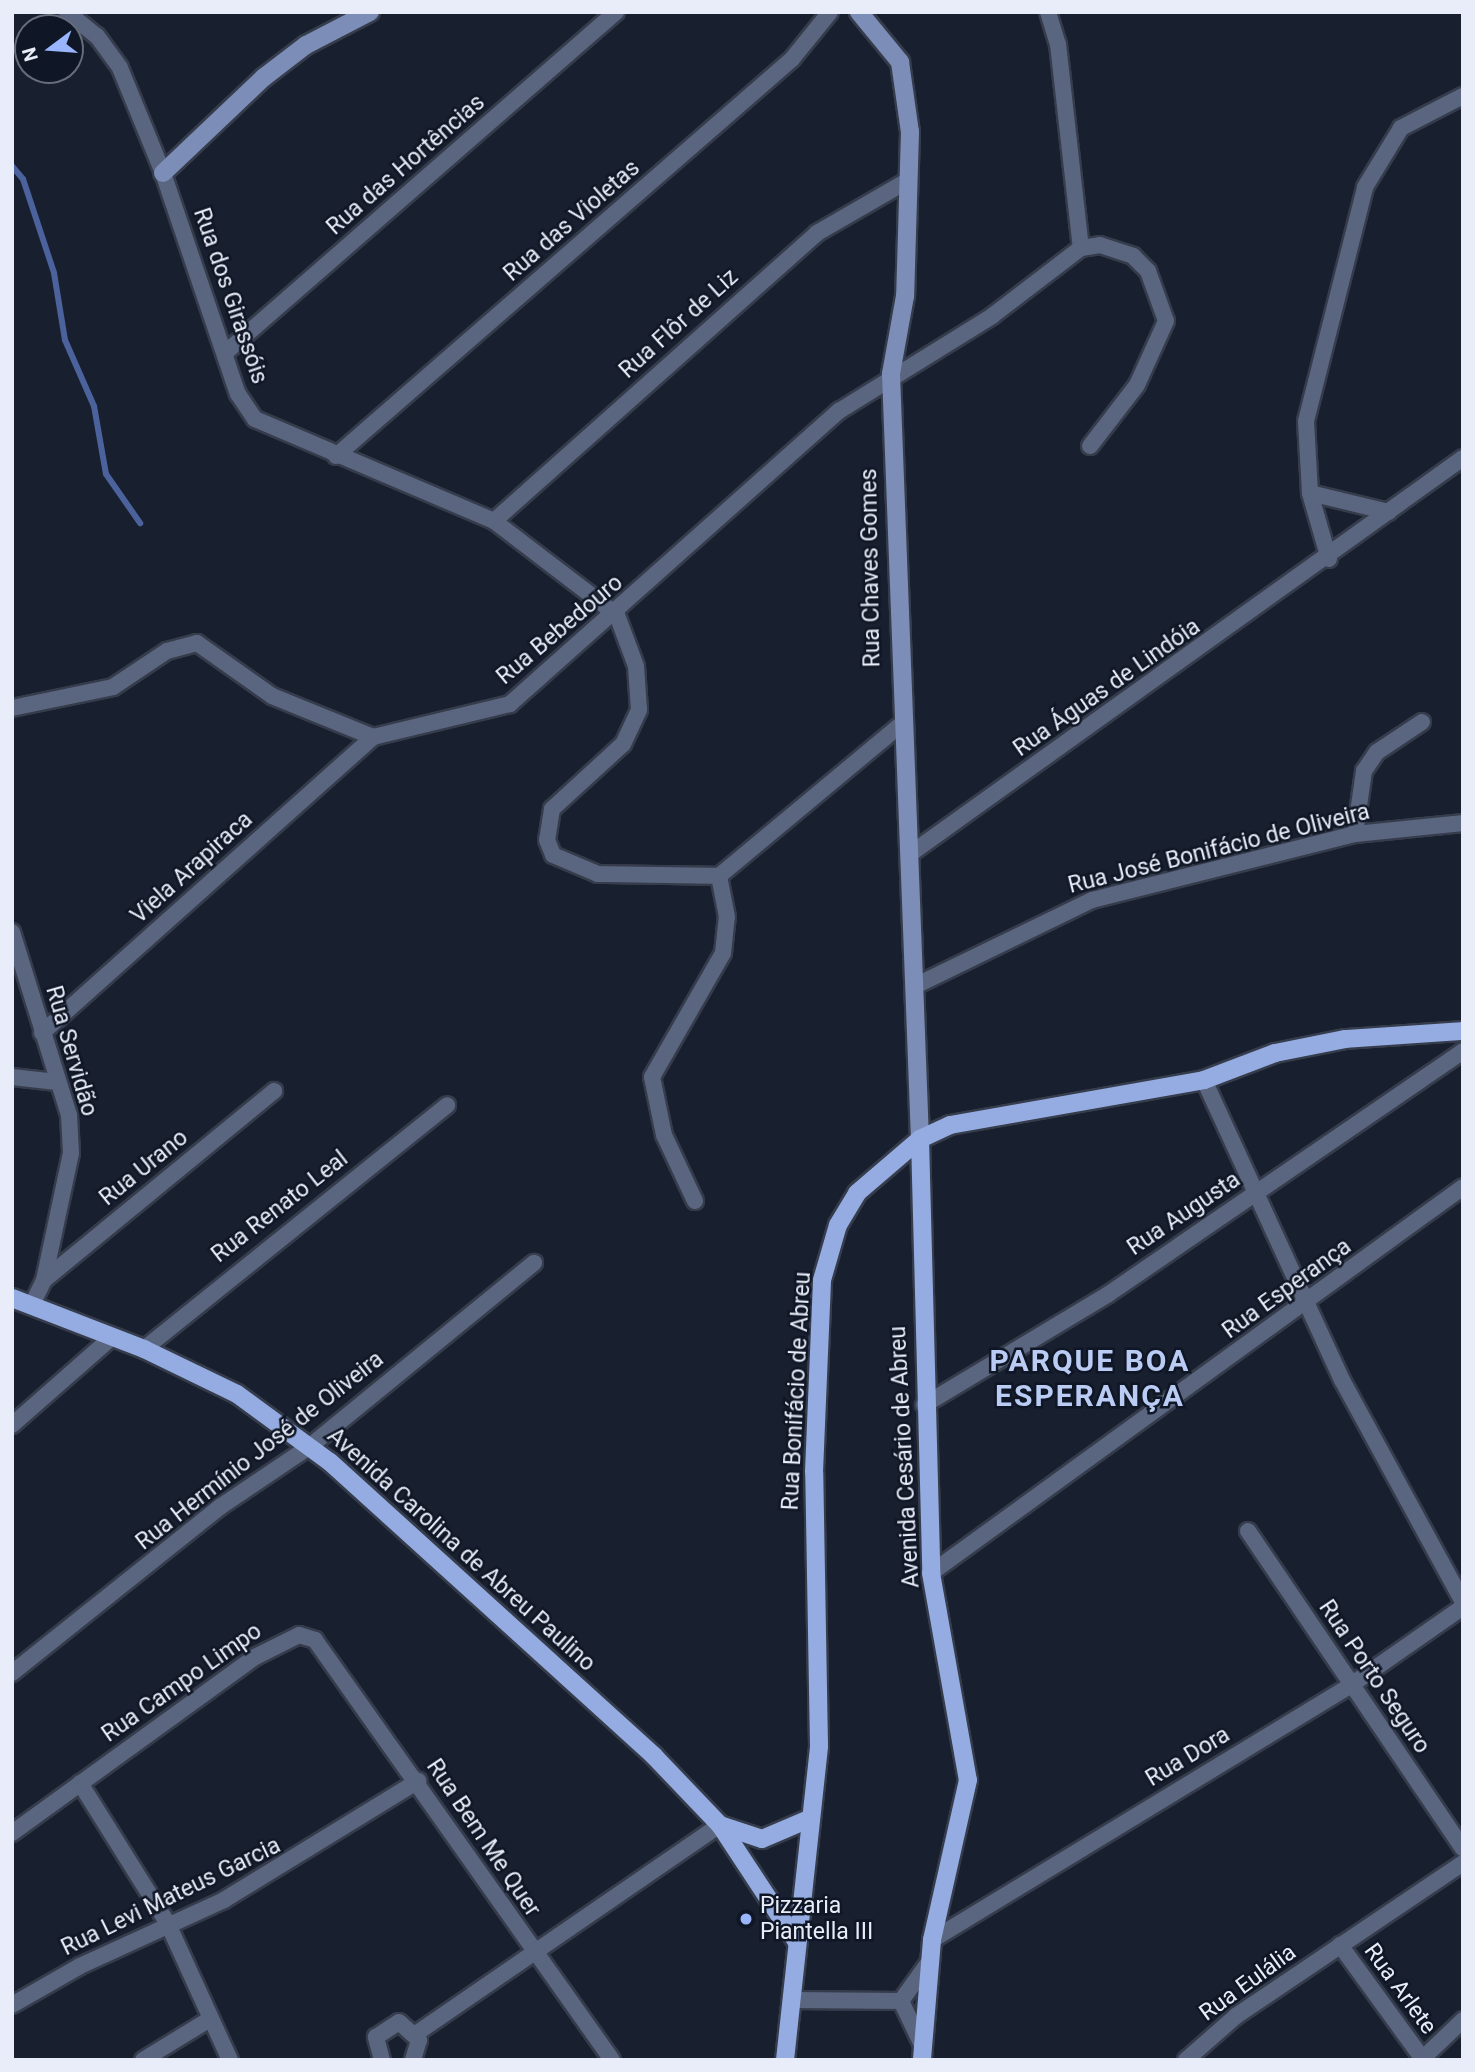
<!DOCTYPE html>
<meta charset="utf-8">
<style>
body{margin:0}
#map{position:relative;width:1475px;height:2072px;overflow:hidden;background:#181f2f;font-family:Roboto,sans-serif}
div>[style]{position:absolute}
.stream>*{height:6px;margin:-3px;padding:0 3px;transform-origin:3px;border-radius:3px;background:#4b629c}
.roads{filter:drop-shadow(2px 0 #353c4b) drop-shadow(-2px 0 #353c4b) drop-shadow(0 2px #353c4b) drop-shadow(0 -2px #353c4b)}
.street>*{height:16px;margin:-8px;padding:0 8px;transform-origin:8px;border-radius:8px;background:#5a657f}
.secondary>*{height:18px;margin:-9px;padding:0 9px;transform-origin:9px;border-radius:9px;background:#7c8db7}
.primary>*{height:18px;margin:-9px;padding:0 9px;transform-origin:9px;border-radius:9px;background:#95ace2}
.dots>*{width:19px;height:19px;translate:-50% -50%;box-sizing:border-box;border:4px solid #0f1625;border-radius:50%}
span{translate:-50% -50%;white-space:nowrap;text-align:center;line-height:1.15;-webkit-text-stroke:5px #0f1625;paint-order:stroke}
.street-label{font-size:23px;color:#e8edf9}
.poi-label{font-size:23px;color:#e8edf9}
.left{translate:0 -50%;text-align:left}
.district-label{font-size:30px;color:#baccf4;font-weight:700;letter-spacing:2px}
.frame{position:absolute;inset:0;border:14px solid #e8edf9;pointer-events:none}
.north{position:absolute;left:14px;top:14px;width:70px;height:70px;box-sizing:border-box;background:#0f1625;border:2px solid #666c7a;border-radius:50%;rotate:254deg;font-size:19px;font-weight:700;line-height:28px;text-align:center;color:#e8edf9}
.north::after{content:'';display:block;margin:auto;width:24px;height:32px;background:#98b5fd;clip-path:polygon(50% 0,100% 100%,50% 72%,0 100%)}
</style>
<div id="map">
<div class="stream">
<i style="left:12px;top:166px;width:17px;rotate:50deg"></i>
<i style="left:23px;top:179px;width:99px;rotate:71.7deg"></i>
<i style="left:54px;top:273px;width:68px;rotate:80.7deg"></i>
<i style="left:65px;top:340px;width:72px;rotate:66.3deg"></i>
<i style="left:94px;top:406px;width:69px;rotate:80deg"></i>
<i style="left:106px;top:474px;width:60px;rotate:55.2deg"></i>
</div>
<div class="roads">
<div class="street">
<i style="left:67px;top:12px;width:38px;rotate:39deg"></i>
<i style="left:97px;top:36px;width:39px;rotate:54deg"></i>
<i style="left:120px;top:68px;width:113px;rotate:67.7deg"></i>
<i style="left:163px;top:173px;width:233px;rotate:71.3deg"></i>
<i style="left:238px;top:394px;width:30px;rotate:56deg"></i>
<i style="left:255px;top:419px;width:260px;rotate:23.1deg"></i>
<i style="left:494px;top:521px;width:155px;rotate:37.4deg"></i>
<i style="left:617px;top:615px;width:54px;rotate:69.6deg"></i>
<i style="left:636px;top:666px;width:44px;rotate:86.1deg"></i>
<i style="left:639px;top:710px;width:38px;rotate:115deg"></i>
<i style="left:623px;top:744px;width:96px;rotate:137.5deg"></i>
<i style="left:552px;top:809px;width:31px;rotate:99deg"></i>
<i style="left:547px;top:840px;width:16px;rotate:68deg"></i>
<i style="left:553px;top:855px;width:49px;rotate:22.9deg"></i>
<i style="left:598px;top:874px;width:121px;rotate:0.9deg"></i>
<i style="left:719px;top:876px;width:236px;rotate:-39.8deg"></i>
<i style="left:1048px;top:12px;width:34px;rotate:73deg"></i>
<i style="left:1058px;top:44px;width:205px;rotate:83.6deg"></i>
<i style="left:225px;top:353px;width:519px;rotate:-41.09deg"></i>
<i style="left:336px;top:456px;width:605px;rotate:-41.04deg"></i>
<i style="left:792px;top:59px;width:60px;rotate:-51deg"></i>
<i style="left:1310px;top:493px;width:81px;rotate:13.5deg"></i>
<i style="left:494px;top:521px;width:433px;rotate:-41.7deg"></i>
<i style="left:817px;top:233px;width:104px;rotate:-30deg"></i>
<i style="left:1329px;top:559px;width:69px;rotate:-106.1deg"></i>
<i style="left:1310px;top:493px;width:72px;rotate:-93.2deg"></i>
<i style="left:1306px;top:421px;width:241px;rotate:-75.8deg"></i>
<i style="left:1365px;top:187px;width:69px;rotate:-58.6deg"></i>
<i style="left:1401px;top:128px;width:70px;rotate:-27.3deg"></i>
<i style="left:12px;top:708px;width:103px;rotate:-11.7deg"></i>
<i style="left:113px;top:687px;width:65px;rotate:-33.7deg"></i>
<i style="left:167px;top:651px;width:31px;rotate:-15deg"></i>
<i style="left:197px;top:643px;width:92px;rotate:35.2deg"></i>
<i style="left:272px;top:696px;width:109px;rotate:22.1deg"></i>
<i style="left:373px;top:737px;width:141px;rotate:-13.5deg"></i>
<i style="left:510px;top:704px;width:441px;rotate:-41.7deg"></i>
<i style="left:839px;top:411px;width:180px;rotate:-31.8deg"></i>
<i style="left:992px;top:316px;width:112px;rotate:-37.4deg"></i>
<i style="left:1081px;top:248px;width:19px;rotate:-9deg"></i>
<i style="left:1100px;top:245px;width:35px;rotate:18deg"></i>
<i style="left:1133px;top:256px;width:21px;rotate:45deg"></i>
<i style="left:1148px;top:271px;width:53px;rotate:70.2deg"></i>
<i style="left:1166px;top:321px;width:70px;rotate:114.4deg"></i>
<i style="left:1137px;top:385px;width:77px;rotate:127.6deg"></i>
<i style="left:1355px;top:834px;width:64px;rotate:-81.9deg"></i>
<i style="left:1364px;top:771px;width:23px;rotate:-56deg"></i>
<i style="left:1377px;top:752px;width:54px;rotate:-33.7deg"></i>
<i style="left:910px;top:854px;width:680px;rotate:-35.61deg"></i>
<i style="left:12px;top:932px;width:192px;rotate:72.7deg"></i>
<i style="left:69px;top:1115px;width:38px;rotate:87deg"></i>
<i style="left:71px;top:1153px;width:130px;rotate:102deg"></i>
<i style="left:44px;top:1280px;width:28px;rotate:116deg"></i>
<i style="left:919px;top:984px;width:192px;rotate:-25.9deg"></i>
<i style="left:1092px;top:900px;width:271px;rotate:-14.1deg"></i>
<i style="left:1355px;top:834px;width:109px;rotate:-5.8deg"></i>
<i style="left:42px;top:1033px;width:444px;rotate:-41.8deg"></i>
<i style="left:12px;top:1077px;width:45px;rotate:6.3deg"></i>
<i style="left:1204px;top:1080px;width:330px;rotate:65.3deg"></i>
<i style="left:1342px;top:1380px;width:253px;rotate:61.4deg"></i>
<i style="left:695px;top:1201px;width:73px;rotate:-115.2deg"></i>
<i style="left:664px;top:1135px;width:59px;rotate:-101.7deg"></i>
<i style="left:652px;top:1077px;width:143px;rotate:-60.2deg"></i>
<i style="left:723px;top:953px;width:36px;rotate:-84deg"></i>
<i style="left:727px;top:917px;width:42px;rotate:-101deg"></i>
<i style="left:44px;top:1280px;width:298px;rotate:-39.4deg"></i>
<i style="left:144px;top:1349px;width:389px;rotate:-38.8deg"></i>
<i style="left:924px;top:1405px;width:214px;rotate:-31deg"></i>
<i style="left:1107px;top:1295px;width:432px;rotate:-34.4deg"></i>
<i style="left:12px;top:1425px;width:132px;rotate:-41.3deg"></i>
<i style="left:1248px;top:1531px;width:383px;rotate:55.9deg"></i>
<i style="left:931px;top:1573px;width:657px;rotate:-35.96deg"></i>
<i style="left:12px;top:1673px;width:266px;rotate:-38.6deg"></i>
<i style="left:220px;top:1507px;width:107px;rotate:-34deg"></i>
<i style="left:309px;top:1447px;width:291px;rotate:-39.3deg"></i>
<i style="left:80px;top:1783px;width:166px;rotate:58deg"></i>
<i style="left:168px;top:1924px;width:149px;rotate:65.5deg"></i>
<i style="left:12px;top:1833px;width:300px;rotate:-35.9deg"></i>
<i style="left:255px;top:1657px;width:49px;rotate:-26.6deg"></i>
<i style="left:299px;top:1635px;width:17px;rotate:17deg"></i>
<i style="left:315px;top:1640px;width:514px;rotate:54.73deg"></i>
<i style="left:932px;top:1940px;width:490px;rotate:-31.3deg"></i>
<i style="left:1351px;top:1685px;width:136px;rotate:-34.9deg"></i>
<i style="left:1340px;top:1945px;width:140px;rotate:54deg"></i>
<i style="left:792px;top:2000px;width:109px;rotate:0.5deg"></i>
<i style="left:901px;top:2001px;width:48px;rotate:-54.3deg"></i>
<i style="left:901px;top:2001px;width:47px;rotate:64.5deg"></i>
<i style="left:12px;top:2005px;width:78px;rotate:-29.8deg"></i>
<i style="left:80px;top:1966px;width:158px;rotate:-24.6deg"></i>
<i style="left:224px;top:1900px;width:228px;rotate:-31.5deg"></i>
<i style="left:417px;top:2033px;width:368px;rotate:-34.5deg"></i>
<i style="left:143px;top:2060px;width:79px;rotate:-31.5deg"></i>
<i style="left:382px;top:2060px;width:24px;rotate:-105deg"></i>
<i style="left:376px;top:2037px;width:27px;rotate:-33deg"></i>
<i style="left:399px;top:2022px;width:27px;rotate:42deg"></i>
<i style="left:419px;top:2040px;width:21px;rotate:107deg"></i>
<i style="left:1186px;top:2060px;width:67px;rotate:-41.3deg"></i>
<i style="left:1236px;top:2016px;width:274px;rotate:-34deg"></i>
<i style="left:1421px;top:2060px;width:58px;rotate:-43.6deg"></i>
</div>
<div class="secondary">
<i style="left:859px;top:12px;width:65px;rotate:50.6deg"></i>
<i style="left:900px;top:62px;width:71px;rotate:81.9deg"></i>
<i style="left:910px;top:132px;width:164px;rotate:91.7deg"></i>
<i style="left:905px;top:296px;width:79px;rotate:100.2deg"></i>
<i style="left:891px;top:374px;width:766px;rotate:87.83deg"></i>
<i style="left:163px;top:173px;width:138px;rotate:-43.5deg"></i>
<i style="left:263px;top:78px;width:54px;rotate:-37.5deg"></i>
<i style="left:306px;top:45px;width:72px;rotate:-27.3deg"></i>
</div>
<div class="primary">
<i style="left:920px;top:1139px;width:434px;rotate:88.5deg"></i>
<i style="left:931px;top:1573px;width:210px;rotate:79.9deg"></i>
<i style="left:968px;top:1780px;width:164px;rotate:102.7deg"></i>
<i style="left:932px;top:1940px;width:120px;rotate:94.8deg"></i>
<i style="left:12px;top:1298px;width:142px;rotate:21.1deg"></i>
<i style="left:144px;top:1349px;width:103px;rotate:25.8deg"></i>
<i style="left:237px;top:1394px;width:115px;rotate:36.2deg"></i>
<i style="left:330px;top:1462px;width:438px;rotate:42.2deg"></i>
<i style="left:654px;top:1756px;width:95px;rotate:46.3deg"></i>
<i style="left:720px;top:1825px;width:140px;rotate:56.7deg"></i>
<i style="left:720px;top:1825px;width:44px;rotate:18.4deg"></i>
<i style="left:762px;top:1839px;width:51px;rotate:-23.1deg"></i>
<i style="left:785px;top:2060px;width:316px;rotate:-83.8deg"></i>
<i style="left:819px;top:1746px;width:274px;rotate:-91deg"></i>
<i style="left:814px;top:1472px;width:192px;rotate:-87.6deg"></i>
<i style="left:822px;top:1280px;width:57px;rotate:-73.8deg"></i>
<i style="left:838px;top:1225px;width:37px;rotate:-59deg"></i>
<i style="left:857px;top:1193px;width:83px;rotate:-40.6deg"></i>
<i style="left:920px;top:1139px;width:33px;rotate:-25deg"></i>
<i style="left:950px;top:1125px;width:258px;rotate:-10deg"></i>
<i style="left:1204px;top:1080px;width:76px;rotate:-20.8deg"></i>
<i style="left:1275px;top:1053px;width:71px;rotate:-11.3deg"></i>
<i style="left:1345px;top:1039px;width:118px;rotate:-3.9deg"></i>
</div>
</div>
<div class="dots">
<i style="left:746px;top:1919px;background:#98b5fd"></i>
</div>
<div class="street-label">
<span style="left:406px;top:165px;rotate:-41deg">Rua das Hortências</span>
<span style="left:572px;top:221px;rotate:-41deg">Rua das Violetas</span>
<span style="left:230px;top:296px;rotate:71deg">Rua dos Girassóis</span>
<span style="left:679px;top:324px;rotate:-42deg">Rua Flôr de Liz</span>
<span style="left:871px;top:568px;rotate:-91deg">Rua Chaves Gomes</span>
<span style="left:560px;top:630px;rotate:-40deg">Rua Bebedouro</span>
<span style="left:1107px;top:688px;rotate:-35deg">Rua Águas de Lindóia</span>
<span style="left:1219px;top:849px;rotate:-14deg">Rua José Bonifácio de Oliveira</span>
<span style="left:192px;top:868px;rotate:-42deg">Viela Arapiraca</span>
<span style="left:71px;top:1051px;rotate:74deg">Rua Servidão</span>
<span style="left:144px;top:1168px;rotate:-39deg">Rua Urano</span>
<span style="left:280px;top:1207px;rotate:-38deg">Rua Renato Leal</span>
<span style="left:1184px;top:1214px;rotate:-34deg">Rua Augusta</span>
<span style="left:1287px;top:1289px;rotate:-36deg">Rua Esperança</span>
<span style="left:797px;top:1391px;rotate:-87deg">Rua Bonifácio de Abreu</span>
<span style="left:260px;top:1451px;rotate:-38deg">Rua Hermínio José de Oliveira</span>
<span style="left:905px;top:1457px;rotate:-93deg">Avenida Cesário de Abreu</span>
<span style="left:461px;top:1550px;rotate:42deg">Avenida Carolina de Abreu Paulino</span>
<span style="left:1374px;top:1677px;rotate:56deg">Rua Porto Seguro</span>
<span style="left:182px;top:1683px;rotate:-35deg">Rua Campo Limpo</span>
<span style="left:1188px;top:1757px;rotate:-31deg">Rua Dora</span>
<span style="left:483px;top:1838px;rotate:56deg">Rua Bem Me Quer</span>
<span style="left:171px;top:1897px;rotate:-26deg">Rua Levi Mateus Garcia</span>
<span style="left:1248px;top:1983px;rotate:-36deg">Rua Eulália</span>
<span style="left:1400px;top:1989px;rotate:54deg">Rua Arlete</span>
</div>
<div class="poi-label">
<span class="left" style="left:760px;top:1919px">Pizzaria<br>Piantella III</span>
</div>
<div class="district-label">
<span style="left:1090px;top:1378px">PARQUE BOA<br>ESPERANÇA</span>
</div>
<div class="frame"></div>
<div class="north">N</div>
</div>
